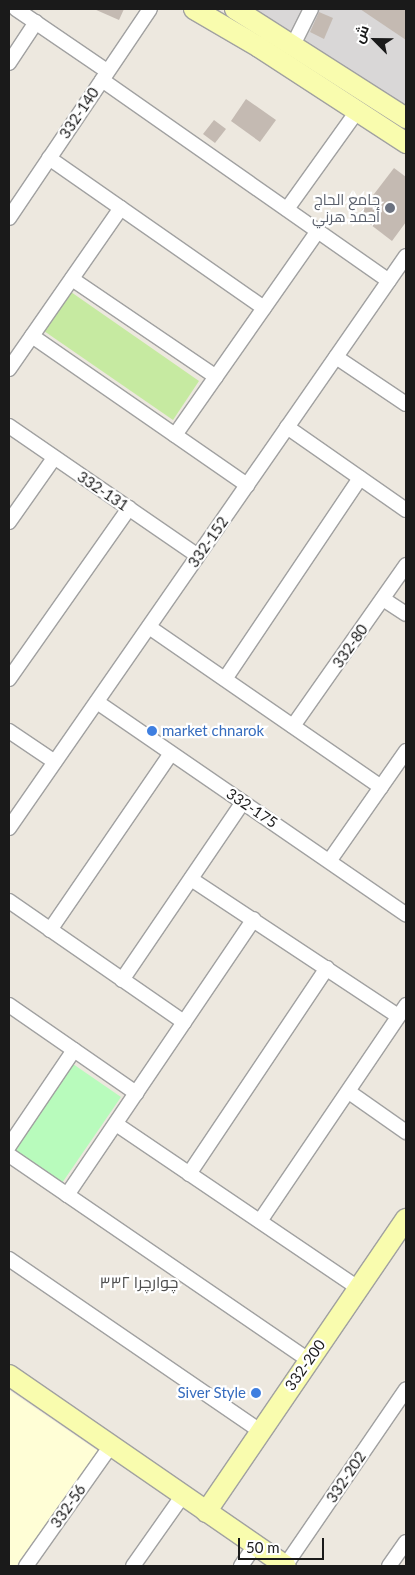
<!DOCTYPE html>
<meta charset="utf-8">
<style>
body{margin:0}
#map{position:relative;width:415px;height:1575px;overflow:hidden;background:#ede8df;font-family:Lato,Cairo,sans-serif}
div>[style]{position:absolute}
.residential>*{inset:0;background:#d9d7d7}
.education>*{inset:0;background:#fffed6}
.grass>*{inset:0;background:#c6eaa1}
.park>*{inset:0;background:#b8fbbc}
.building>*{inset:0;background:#c4bab2}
.roads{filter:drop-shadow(1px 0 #a1a1a1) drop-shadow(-1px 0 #a1a1a1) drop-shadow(0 1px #a1a1a1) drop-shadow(0 -1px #a1a1a1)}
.street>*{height:14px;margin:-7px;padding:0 7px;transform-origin:7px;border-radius:7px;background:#fff}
.secondary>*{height:20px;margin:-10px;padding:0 10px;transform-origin:10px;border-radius:10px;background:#f9fcae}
.dots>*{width:14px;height:14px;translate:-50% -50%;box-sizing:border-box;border:2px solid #fff;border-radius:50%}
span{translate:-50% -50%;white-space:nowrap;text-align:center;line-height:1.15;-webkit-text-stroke:4.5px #fff;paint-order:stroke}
.street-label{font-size:15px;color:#1a1a1a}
.worship-label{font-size:15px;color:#5b616d}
.right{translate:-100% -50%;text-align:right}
.shop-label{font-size:15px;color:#366cbe}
.left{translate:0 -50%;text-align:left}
.neighbourhood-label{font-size:16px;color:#4d4d4d}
.frame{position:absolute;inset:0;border:10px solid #1a1a1a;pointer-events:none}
.north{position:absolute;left:350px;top:15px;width:50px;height:50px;-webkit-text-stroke:4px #fff;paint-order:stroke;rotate:293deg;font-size:14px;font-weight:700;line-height:20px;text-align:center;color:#1a1a1a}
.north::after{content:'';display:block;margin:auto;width:18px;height:22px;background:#1a1a1a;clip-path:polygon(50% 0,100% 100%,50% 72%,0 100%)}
.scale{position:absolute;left:238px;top:1538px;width:86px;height:22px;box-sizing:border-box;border:2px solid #1a1a1a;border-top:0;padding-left:6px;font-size:15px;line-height:18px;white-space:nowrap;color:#1a1a1a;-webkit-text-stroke:4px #fff;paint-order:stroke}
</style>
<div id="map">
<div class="residential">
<i style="clip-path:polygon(237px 9px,406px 9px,406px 115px)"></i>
</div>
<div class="education">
<i style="clip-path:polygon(9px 1390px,98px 1451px,16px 1566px,9px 1566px)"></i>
</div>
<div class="grass">
<i style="clip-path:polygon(71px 292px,199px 381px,173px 420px,44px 331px)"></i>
</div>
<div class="park">
<i style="clip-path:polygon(73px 1064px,121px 1097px,62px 1183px,14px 1150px)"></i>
</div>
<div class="building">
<i style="clip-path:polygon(94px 9px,124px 9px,119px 20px)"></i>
<i style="clip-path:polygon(360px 9px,406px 9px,406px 40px)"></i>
<i style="clip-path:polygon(319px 12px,333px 18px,324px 39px,310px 32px)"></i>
<i style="clip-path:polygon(246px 99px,276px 120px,260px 142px,231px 121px)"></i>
<i style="clip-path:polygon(214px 120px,226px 129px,215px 143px,203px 134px)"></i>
<i style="clip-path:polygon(394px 168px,406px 177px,406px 222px,392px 241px,358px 215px)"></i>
</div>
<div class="roads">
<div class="street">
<i style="left:16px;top:9px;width:110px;rotate:34.3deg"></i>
<i style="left:293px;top:45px;width:40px;rotate:-63.4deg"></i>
<i style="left:9px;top:63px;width:49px;rotate:-56.6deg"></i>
<i style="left:102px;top:80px;width:350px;rotate:35deg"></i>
<i style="left:49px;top:158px;width:262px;rotate:34.9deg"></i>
<i style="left:287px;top:209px;width:122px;rotate:-54.4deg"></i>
<i style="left:9px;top:218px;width:252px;rotate:-56deg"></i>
<i style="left:72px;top:279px;width:174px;rotate:34.2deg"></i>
<i style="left:32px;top:336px;width:262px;rotate:34.7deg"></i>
<i style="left:336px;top:357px;width:84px;rotate:33.9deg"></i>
<i style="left:9px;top:369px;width:196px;rotate:-55.2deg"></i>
<i style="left:9px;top:426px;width:229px;rotate:34.5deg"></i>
<i style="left:287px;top:427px;width:145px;rotate:34.9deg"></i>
<i style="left:175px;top:435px;width:249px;rotate:-55deg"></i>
<i style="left:9px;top:522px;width:78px;rotate:-54.9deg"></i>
<i style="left:383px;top:599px;width:27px;rotate:33deg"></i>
<i style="left:149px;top:627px;width:282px;rotate:34.6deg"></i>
<i style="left:9px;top:679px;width:209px;rotate:-54.9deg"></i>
<i style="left:225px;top:679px;width:242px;rotate:-56.1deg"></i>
<i style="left:97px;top:702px;width:375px;rotate:34.5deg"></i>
<i style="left:293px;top:726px;width:197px;rotate:-54.9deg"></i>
<i style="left:9px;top:731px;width:55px;rotate:34deg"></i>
<i style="left:9px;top:828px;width:696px;rotate:-55.24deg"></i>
<i style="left:330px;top:860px;width:133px;rotate:-55.1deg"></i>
<i style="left:191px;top:879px;width:248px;rotate:33.5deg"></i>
<i style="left:9px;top:901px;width:213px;rotate:34.7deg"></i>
<i style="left:50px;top:930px;width:214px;rotate:-55.6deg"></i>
<i style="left:122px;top:980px;width:215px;rotate:-55.8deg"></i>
<i style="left:9px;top:1005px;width:155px;rotate:34.7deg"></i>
<i style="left:349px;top:1092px;width:70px;rotate:35.1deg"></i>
<i style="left:116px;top:1124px;width:292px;rotate:34.1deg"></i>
<i style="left:9px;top:1146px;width:116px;rotate:-55.9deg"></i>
<i style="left:9px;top:1155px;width:363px;rotate:34.4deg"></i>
<i style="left:189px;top:1174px;width:248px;rotate:-56.2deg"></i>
<i style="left:67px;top:1195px;width:333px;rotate:-55.9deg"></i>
<i style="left:260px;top:1221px;width:261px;rotate:-55.9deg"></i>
<i style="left:9px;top:1259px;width:304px;rotate:34.4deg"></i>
<i style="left:26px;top:1566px;width:146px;rotate:-54.8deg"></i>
<i style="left:133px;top:1566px;width:87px;rotate:-54.8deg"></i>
<i style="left:241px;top:1566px;width:25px;rotate:-56deg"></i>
<i style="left:285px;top:1566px;width:214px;rotate:-55.6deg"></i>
<i style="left:389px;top:1566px;width:29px;rotate:-55deg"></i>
</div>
<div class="secondary">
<i style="left:194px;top:9px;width:75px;rotate:30.3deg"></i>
<i style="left:259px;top:47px;width:176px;rotate:33.1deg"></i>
<i style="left:235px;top:9px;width:203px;rotate:32.5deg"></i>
<i style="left:9px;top:1375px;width:336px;rotate:34.6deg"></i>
<i style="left:206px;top:1512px;width:355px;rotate:-55.7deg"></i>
</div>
</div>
<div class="dots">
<i style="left:390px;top:208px;background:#6b7280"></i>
<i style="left:152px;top:731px;background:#3f7fe0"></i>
<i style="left:256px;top:1393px;background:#3f7fe0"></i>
</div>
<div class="street-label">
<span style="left:79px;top:113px;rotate:-56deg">332-140</span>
<span style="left:103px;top:491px;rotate:34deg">332-131</span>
<span style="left:208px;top:542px;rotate:-55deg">332-152</span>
<span style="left:350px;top:646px;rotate:-55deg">332-80</span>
<span style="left:252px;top:808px;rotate:34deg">332-175</span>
<span style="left:305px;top:1365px;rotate:-55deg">332-200</span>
<span style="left:346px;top:1477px;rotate:-56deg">332-202</span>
<span style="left:68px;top:1506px;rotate:-55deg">332-56</span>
</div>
<div class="worship-label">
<span class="right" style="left:380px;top:208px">جامع الحاج<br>أحمد هرني</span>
</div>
<div class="shop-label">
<span class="left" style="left:162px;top:731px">market chnarok</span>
<span class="right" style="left:246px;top:1393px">Siver Style</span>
</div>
<div class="neighbourhood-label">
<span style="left:139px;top:1282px">چوارچرا ٣٣٢</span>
</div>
<div class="frame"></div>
<div class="north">ش</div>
<div class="scale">50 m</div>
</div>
